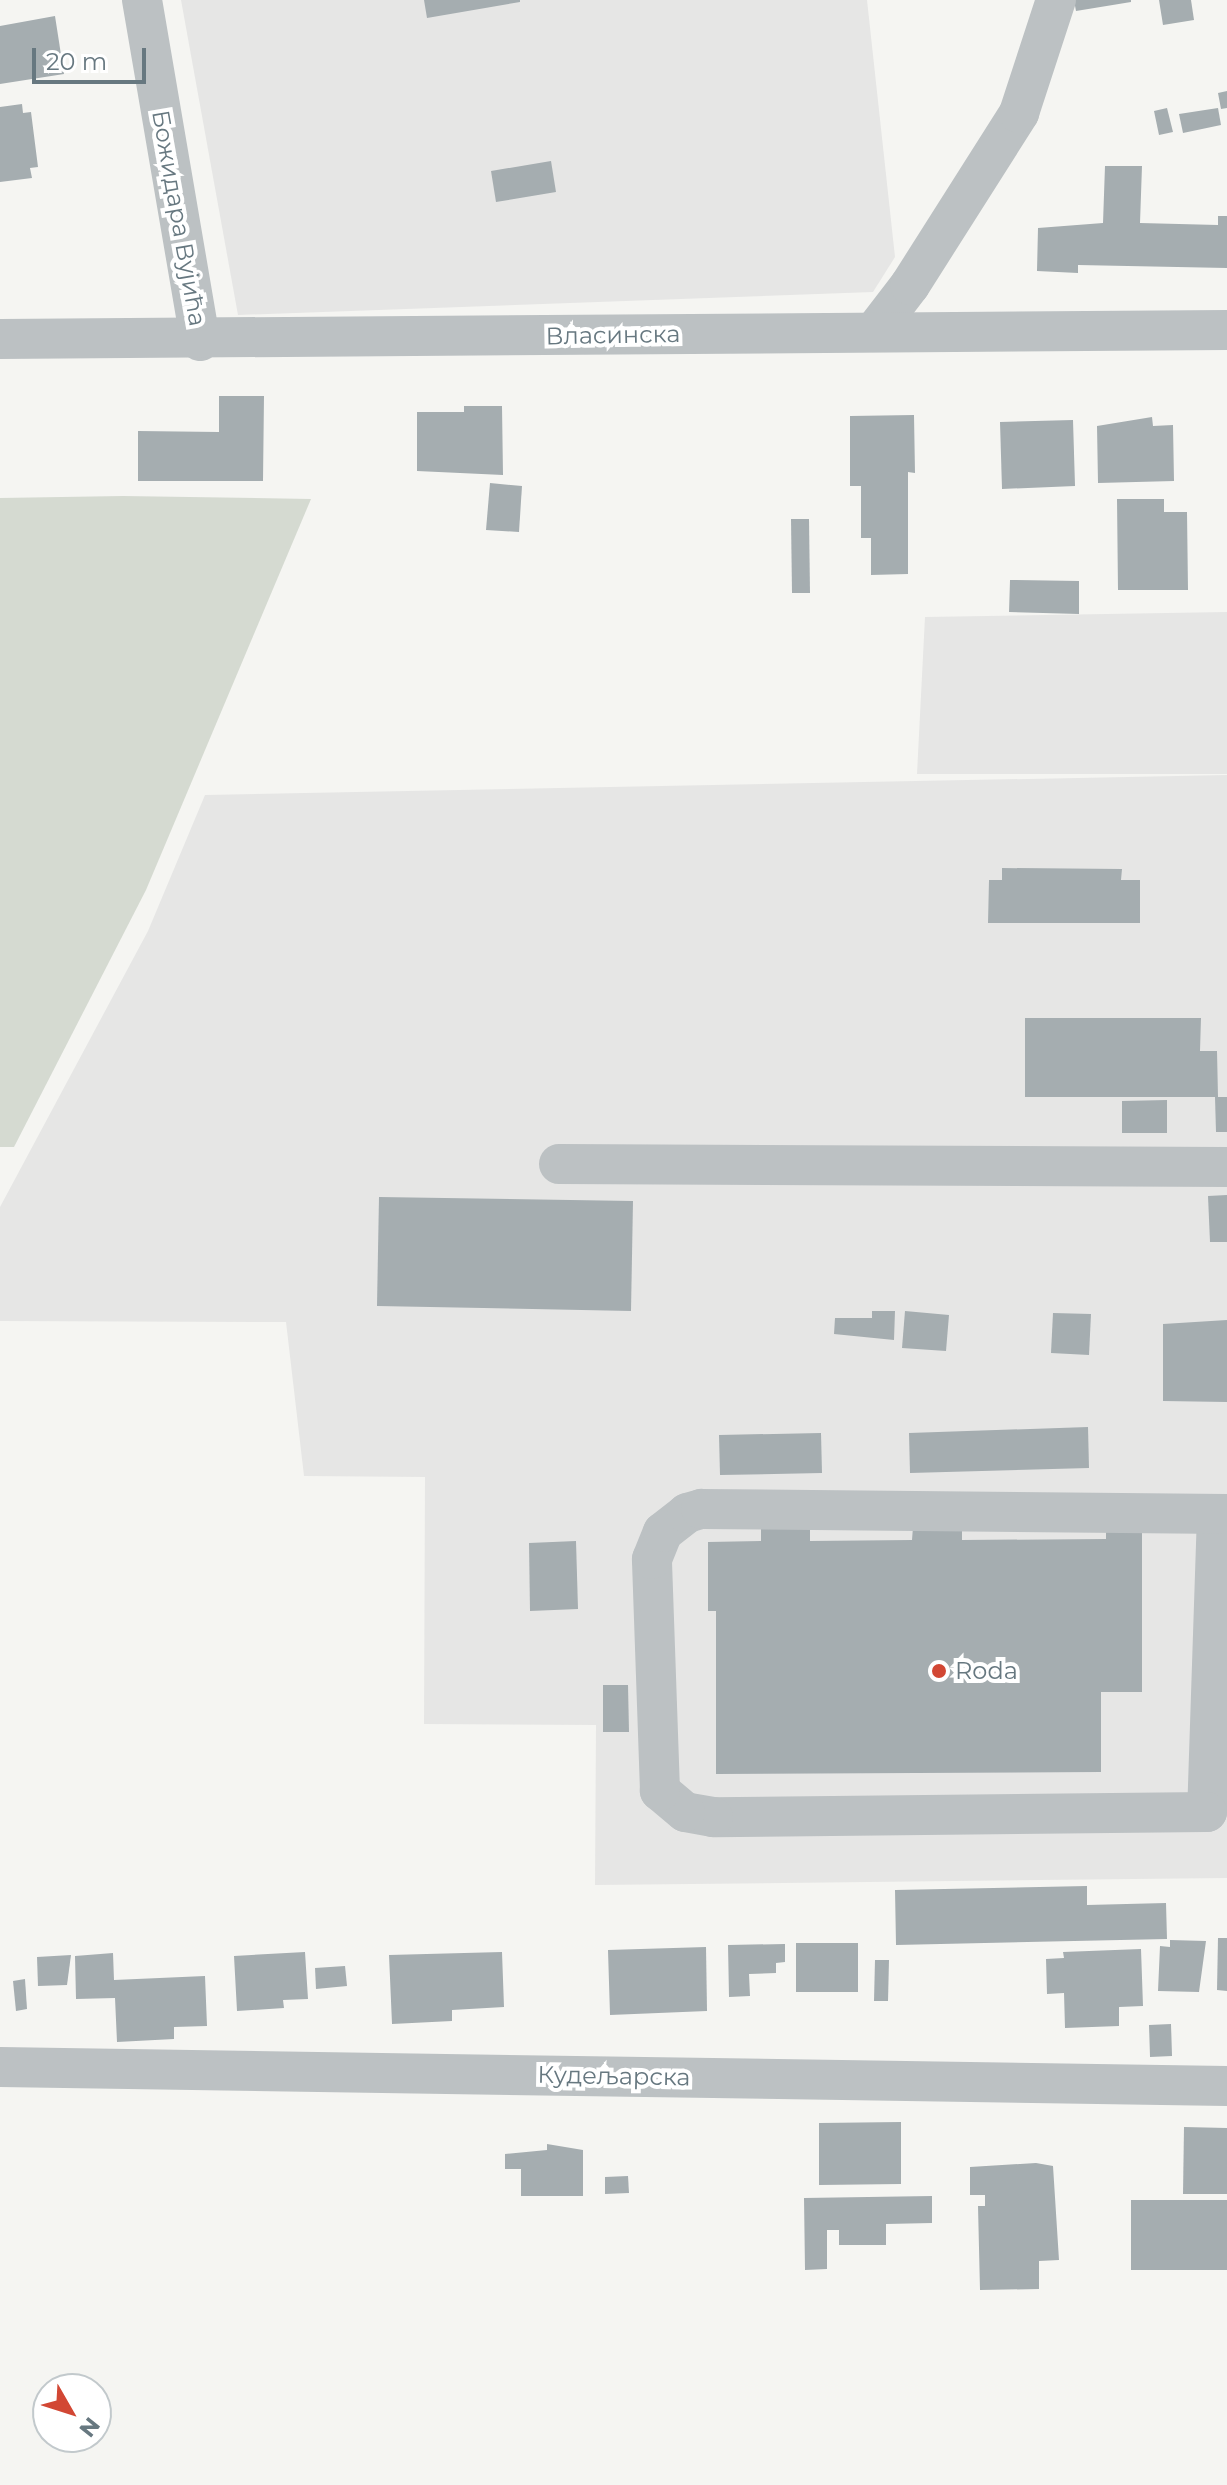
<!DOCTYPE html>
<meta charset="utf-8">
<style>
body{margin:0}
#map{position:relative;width:1227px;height:2485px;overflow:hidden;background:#f5f5f2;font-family:Montserrat,sans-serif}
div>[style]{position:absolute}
.built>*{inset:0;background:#e6e6e5}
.green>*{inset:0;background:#d5dad1}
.building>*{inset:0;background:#a5adb0}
.minor>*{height:40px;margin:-20px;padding:0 20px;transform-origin:20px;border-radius:20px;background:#bcc1c3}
.dots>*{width:22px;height:22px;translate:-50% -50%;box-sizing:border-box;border:4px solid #fff;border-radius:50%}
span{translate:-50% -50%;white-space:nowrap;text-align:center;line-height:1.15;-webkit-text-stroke:8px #fff;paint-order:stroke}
.street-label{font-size:24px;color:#677880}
.poi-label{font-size:24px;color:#677880}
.left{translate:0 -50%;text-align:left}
.north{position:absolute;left:32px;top:2373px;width:80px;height:80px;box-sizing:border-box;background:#fff;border:2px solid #c2c9cc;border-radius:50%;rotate:129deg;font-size:22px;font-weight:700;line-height:32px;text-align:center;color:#677880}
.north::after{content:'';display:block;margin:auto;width:28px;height:36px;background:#d24734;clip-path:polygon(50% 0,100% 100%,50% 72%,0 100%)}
.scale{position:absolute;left:32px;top:48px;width:114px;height:36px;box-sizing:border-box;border:4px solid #677880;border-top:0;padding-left:10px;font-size:24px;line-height:28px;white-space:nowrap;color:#677880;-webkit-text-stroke:6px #fff;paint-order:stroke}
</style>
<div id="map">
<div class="built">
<i style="clip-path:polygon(181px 0,867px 0,895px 257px,873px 292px,238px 315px)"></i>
<i style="clip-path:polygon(1227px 612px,1227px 774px,917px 774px,925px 617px)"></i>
<i style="clip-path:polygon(1227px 775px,1227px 1878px,595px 1885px,596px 1725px,424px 1724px,425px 1477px,304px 1476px,286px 1322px,0 1321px,0 1207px,148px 931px,205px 795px)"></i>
</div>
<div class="green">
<i style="clip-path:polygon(123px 496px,311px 499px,146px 890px,14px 1147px,0 1147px,0 498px)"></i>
</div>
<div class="building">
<i style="clip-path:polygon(424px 0,520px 0,520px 2px,427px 18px)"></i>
<i style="clip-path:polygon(1074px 0,1131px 0,1131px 2px,1076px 11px)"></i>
<i style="clip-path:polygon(1159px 0,1191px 0,1194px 20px,1163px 25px)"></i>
<i style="clip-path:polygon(55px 16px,64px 74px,0 84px,0 26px)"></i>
<i style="clip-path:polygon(1227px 91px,1227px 108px,1221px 109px,1218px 93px)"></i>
<i style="clip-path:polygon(22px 104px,23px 113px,31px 112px,38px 167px,30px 168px,32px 178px,0 182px,0 107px)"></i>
<i style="clip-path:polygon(1167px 108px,1173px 132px,1159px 135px,1154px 111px)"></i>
<i style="clip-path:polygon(1218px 108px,1221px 125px,1183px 133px,1179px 114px)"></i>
<i style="clip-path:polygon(551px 161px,556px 192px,496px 202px,491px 171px)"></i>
<i style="clip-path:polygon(1105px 166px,1142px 166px,1140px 223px,1218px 225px,1218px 216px,1227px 216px,1227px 268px,1078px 265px,1078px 273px,1037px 271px,1038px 228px,1103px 223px)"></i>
<i style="clip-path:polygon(219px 396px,264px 396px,263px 481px,138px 481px,138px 431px,219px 432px)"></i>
<i style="clip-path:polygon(464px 406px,502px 406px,503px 475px,417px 471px,417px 412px,464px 412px)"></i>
<i style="clip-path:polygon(914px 415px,915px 473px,908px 472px,908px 574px,871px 575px,871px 538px,861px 538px,861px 486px,850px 486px,850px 416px)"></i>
<i style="clip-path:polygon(1152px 417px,1153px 426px,1173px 425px,1174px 481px,1098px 483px,1097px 426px)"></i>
<i style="clip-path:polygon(1073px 420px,1075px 486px,1002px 489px,1000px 422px)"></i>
<i style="clip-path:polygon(490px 483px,522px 486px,519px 532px,486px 530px)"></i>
<i style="clip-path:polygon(1117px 499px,1164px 499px,1164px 512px,1187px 512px,1188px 590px,1118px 590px)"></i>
<i style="clip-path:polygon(791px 519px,809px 519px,810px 593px,792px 593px)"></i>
<i style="clip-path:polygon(1010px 580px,1079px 581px,1079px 614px,1009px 612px)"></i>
<i style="clip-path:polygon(1002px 868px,1122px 869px,1121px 880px,1140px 880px,1140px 923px,988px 923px,989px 880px,1002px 880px)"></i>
<i style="clip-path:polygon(1025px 1018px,1201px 1018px,1200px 1051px,1217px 1051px,1218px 1097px,1025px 1097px)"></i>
<i style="clip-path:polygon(1215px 1097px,1227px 1097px,1227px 1132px,1216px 1132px)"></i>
<i style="clip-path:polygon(1167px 1100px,1167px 1133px,1122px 1133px,1122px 1101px)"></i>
<i style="clip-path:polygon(1227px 1195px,1227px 1242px,1210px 1242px,1208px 1196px)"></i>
<i style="clip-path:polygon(379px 1197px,633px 1201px,631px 1311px,377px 1306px)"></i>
<i style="clip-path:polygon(872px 1311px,895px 1311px,894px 1340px,834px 1334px,835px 1318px,872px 1318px)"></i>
<i style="clip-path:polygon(905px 1311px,949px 1315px,946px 1351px,902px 1348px)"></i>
<i style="clip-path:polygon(1053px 1313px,1091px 1314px,1089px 1355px,1051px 1353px)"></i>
<i style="clip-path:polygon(1227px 1320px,1227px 1402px,1163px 1401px,1163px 1324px)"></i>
<i style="clip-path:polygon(1088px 1427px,1089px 1468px,910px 1473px,909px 1433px)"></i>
<i style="clip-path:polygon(821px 1433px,822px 1473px,720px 1475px,719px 1435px)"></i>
<i style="clip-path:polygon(962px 1526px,962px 1540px,1106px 1539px,1106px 1531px,1142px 1531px,1142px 1692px,1101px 1692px,1101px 1772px,716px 1774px,716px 1611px,708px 1611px,708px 1542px,761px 1541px,761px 1529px,810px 1528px,810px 1541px,912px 1540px,913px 1527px)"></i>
<i style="clip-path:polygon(576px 1541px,578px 1609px,530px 1611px,529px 1543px)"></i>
<i style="clip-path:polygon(603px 1685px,628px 1685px,629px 1732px,603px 1732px)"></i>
<i style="clip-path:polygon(1087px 1886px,1087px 1905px,1166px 1903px,1167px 1939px,896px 1945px,895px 1890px)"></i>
<i style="clip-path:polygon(1218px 1938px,1227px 1938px,1227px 1991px,1217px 1990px)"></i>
<i style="clip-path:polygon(1170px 1940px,1206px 1941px,1199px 1992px,1158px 1991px,1160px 1946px,1170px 1947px)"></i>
<i style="clip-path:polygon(796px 1943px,858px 1943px,858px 1992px,796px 1992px)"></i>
<i style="clip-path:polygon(785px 1944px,785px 1962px,776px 1963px,776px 1973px,749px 1974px,750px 1996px,729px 1997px,728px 1945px)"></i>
<i style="clip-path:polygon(706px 1947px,707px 2011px,610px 2015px,608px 1950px)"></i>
<i style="clip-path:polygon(1141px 1949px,1143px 2006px,1119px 2007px,1119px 2026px,1065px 2028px,1064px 1993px,1047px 1994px,1046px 1959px,1064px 1958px,1063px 1952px)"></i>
<i style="clip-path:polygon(305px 1952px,308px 1999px,283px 2000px,284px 2008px,237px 2011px,234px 1956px)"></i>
<i style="clip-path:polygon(502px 1952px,504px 2007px,452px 2010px,452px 2021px,392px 2024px,389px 1955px)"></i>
<i style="clip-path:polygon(113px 1953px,114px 1980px,205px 1976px,207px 2026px,174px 2027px,174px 2039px,117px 2042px,115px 1998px,76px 1999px,75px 1956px)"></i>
<i style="clip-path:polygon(71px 1955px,67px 1985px,38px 1986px,37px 1957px)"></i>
<i style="clip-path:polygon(875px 1960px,889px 1960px,888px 2001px,874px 2001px)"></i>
<i style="clip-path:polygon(345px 1966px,347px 1986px,316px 1989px,315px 1968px)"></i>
<i style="clip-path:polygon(25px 1979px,27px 2009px,16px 2011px,13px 1981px)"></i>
<i style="clip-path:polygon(1171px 2024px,1172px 2056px,1150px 2057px,1149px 2025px)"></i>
<i style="clip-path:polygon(901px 2122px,901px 2184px,819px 2185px,819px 2123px)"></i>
<i style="clip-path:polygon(1184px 2127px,1227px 2128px,1227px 2194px,1183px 2194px)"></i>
<i style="clip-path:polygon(547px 2144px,583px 2150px,583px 2196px,521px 2196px,521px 2169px,505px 2169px,505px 2154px,547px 2150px)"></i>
<i style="clip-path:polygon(1036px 2163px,1053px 2166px,1059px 2260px,1039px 2261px,1039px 2289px,980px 2290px,978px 2206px,985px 2206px,985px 2195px,970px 2195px,970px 2167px)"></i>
<i style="clip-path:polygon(628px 2176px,629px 2193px,605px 2194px,605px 2177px)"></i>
<i style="clip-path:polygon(932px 2196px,932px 2223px,886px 2224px,886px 2245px,839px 2245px,839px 2230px,827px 2230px,827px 2269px,805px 2270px,804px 2198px)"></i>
<i style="clip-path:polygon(1131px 2200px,1227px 2200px,1227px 2270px,1131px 2270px)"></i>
</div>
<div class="minor">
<i style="left:142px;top:0;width:346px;rotate:80.3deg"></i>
<i style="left:874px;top:332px;width:59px;rotate:-52.5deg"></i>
<i style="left:910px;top:285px;width:204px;rotate:-57.6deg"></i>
<i style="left:1019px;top:113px;width:119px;rotate:-71.9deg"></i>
<i style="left:0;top:339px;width:1227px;rotate:-0.42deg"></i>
<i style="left:559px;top:1164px;width:668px;rotate:0.26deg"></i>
<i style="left:1217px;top:1514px;width:298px;rotate:91.9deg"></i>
<i style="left:1207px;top:1812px;width:494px;rotate:179.4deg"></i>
<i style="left:713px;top:1817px;width:28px;rotate:-170deg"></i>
<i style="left:685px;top:1812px;width:33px;rotate:-140deg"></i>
<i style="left:660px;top:1791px;width:232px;rotate:-92deg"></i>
<i style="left:652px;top:1559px;width:29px;rotate:-68deg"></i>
<i style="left:663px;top:1532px;width:31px;rotate:-38deg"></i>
<i style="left:687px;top:1513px;width:15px;rotate:-16deg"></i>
<i style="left:701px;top:1509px;width:526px;rotate:0.54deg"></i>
<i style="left:0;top:2067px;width:1227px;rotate:0.89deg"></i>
</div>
<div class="dots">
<i style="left:939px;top:1671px;background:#d24734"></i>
</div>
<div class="street-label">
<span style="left:179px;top:218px;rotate:80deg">Божидара Вујића</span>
<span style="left:613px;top:335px;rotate:-1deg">Власинска</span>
<span style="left:614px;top:2076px;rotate:1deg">Кудељарска</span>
</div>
<div class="poi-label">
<span class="left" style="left:955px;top:1671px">Roda</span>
</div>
<div class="north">N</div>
<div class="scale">20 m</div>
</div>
